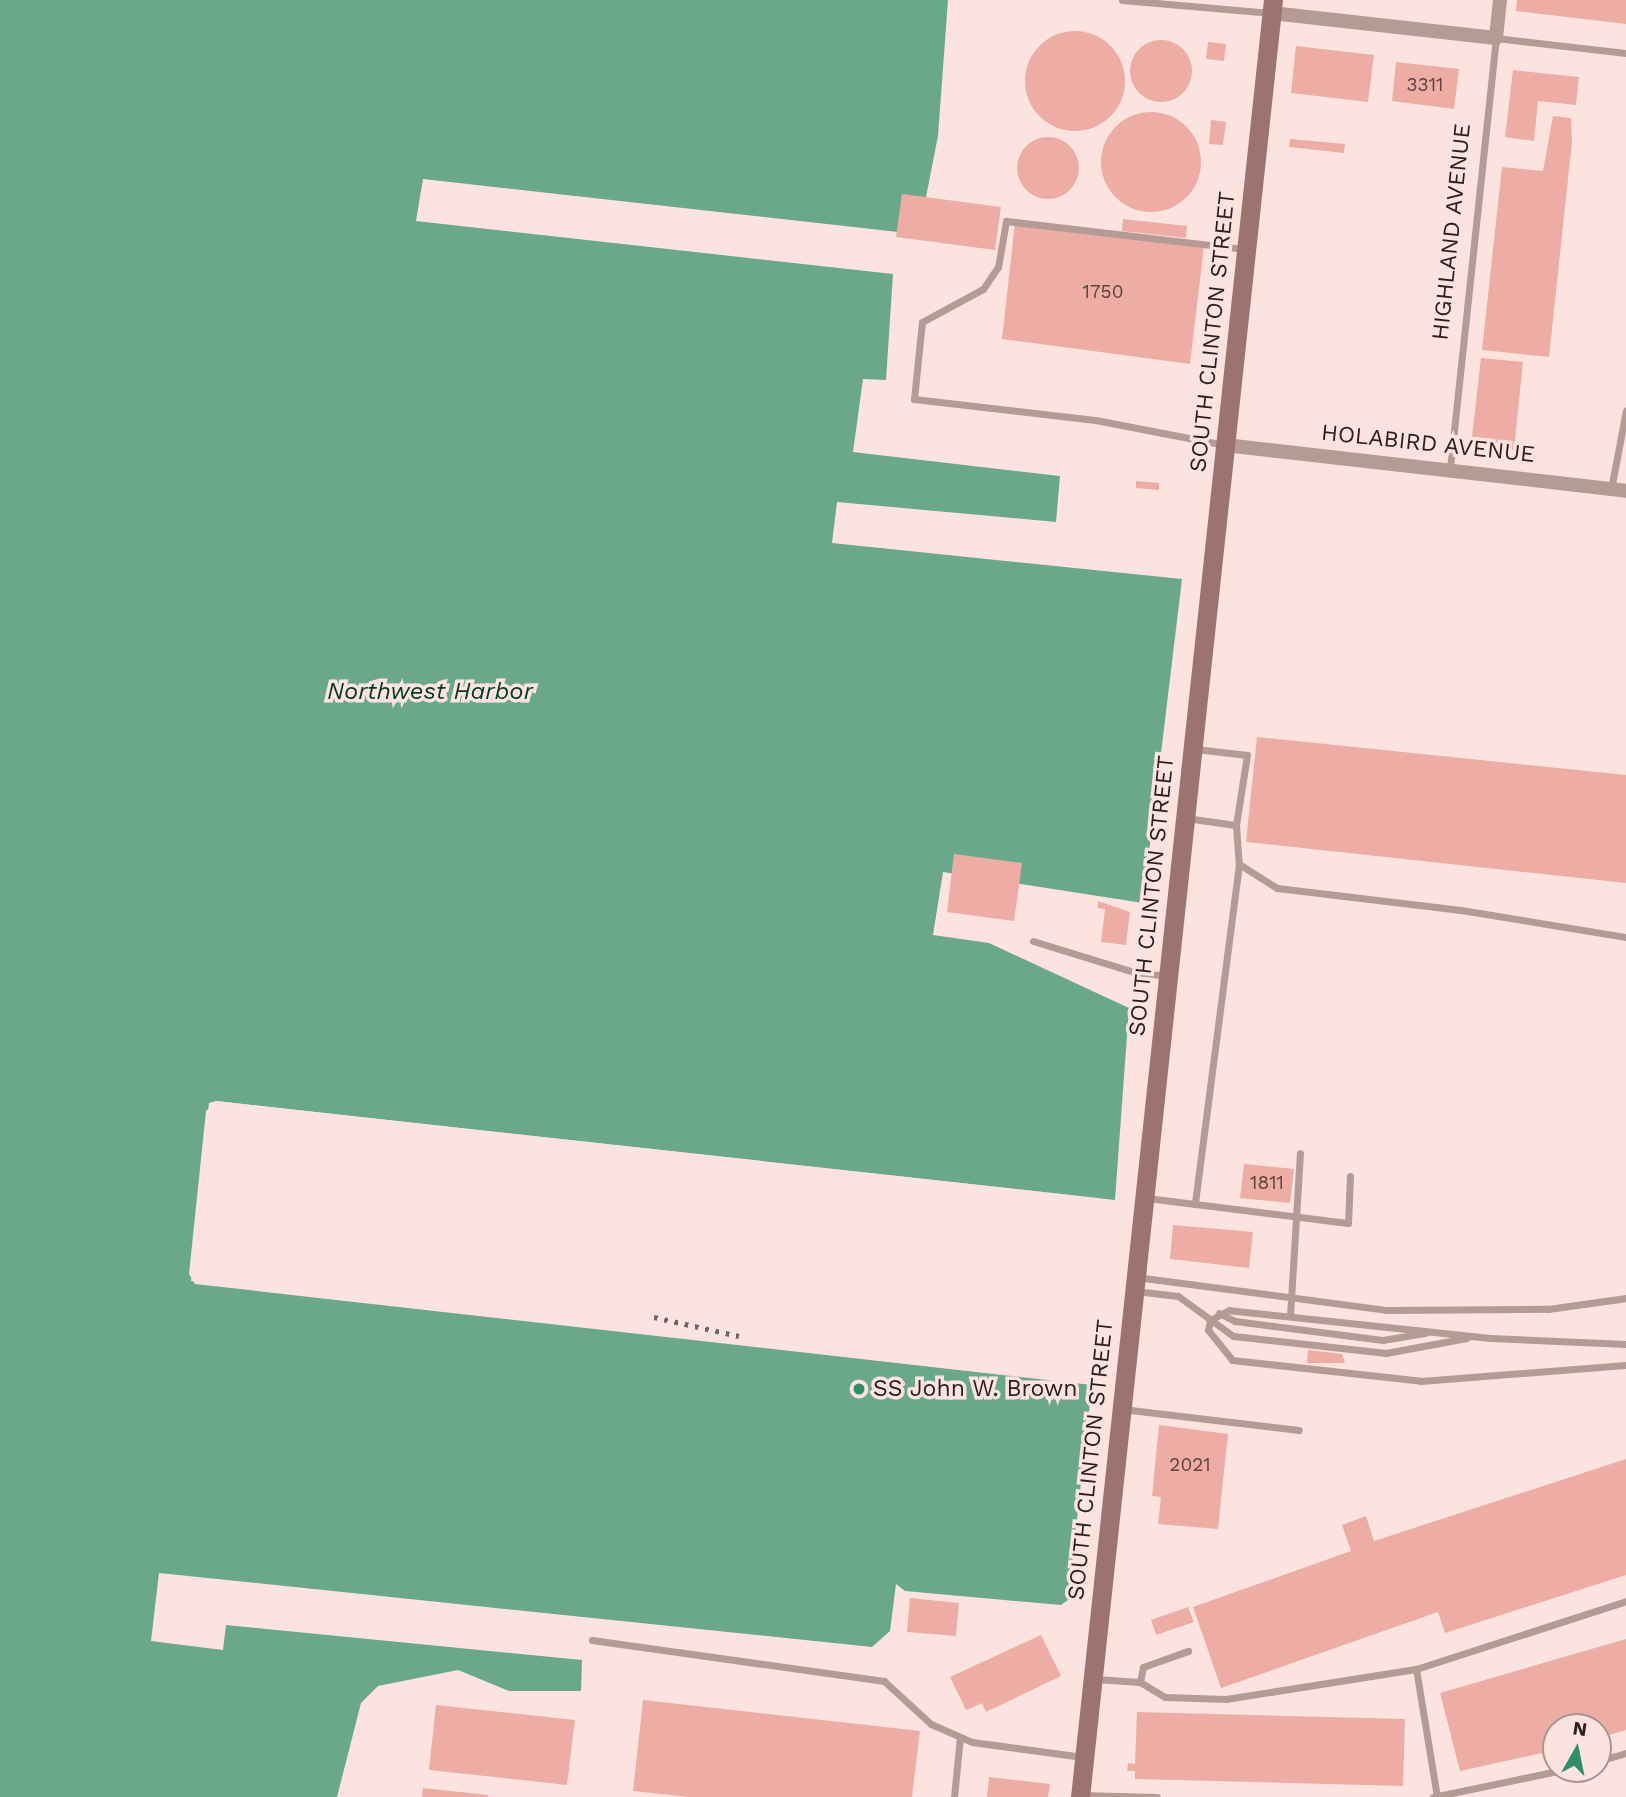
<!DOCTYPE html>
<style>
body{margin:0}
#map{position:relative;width:1626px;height:1797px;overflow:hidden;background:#fce3df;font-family:"Work Sans",sans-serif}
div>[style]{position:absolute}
.water>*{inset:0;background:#6ba88b}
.pier>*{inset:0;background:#fce3df}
.building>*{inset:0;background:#edada5}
.round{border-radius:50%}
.service>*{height:7px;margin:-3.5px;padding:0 3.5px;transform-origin:3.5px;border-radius:3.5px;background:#b69a96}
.minor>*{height:14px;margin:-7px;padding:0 7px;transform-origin:7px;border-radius:7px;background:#b69a96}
.secondary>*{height:19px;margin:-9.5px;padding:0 9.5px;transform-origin:9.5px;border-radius:9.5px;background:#9c736e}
.rail>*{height:5px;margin-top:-2.5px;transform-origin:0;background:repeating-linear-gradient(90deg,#736462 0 3.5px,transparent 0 10.5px)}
.dots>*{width:19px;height:19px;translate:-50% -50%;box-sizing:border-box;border:4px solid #fce3df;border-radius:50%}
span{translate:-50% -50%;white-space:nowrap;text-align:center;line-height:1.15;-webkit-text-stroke:7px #fce3df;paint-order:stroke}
.number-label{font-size:19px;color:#5c4340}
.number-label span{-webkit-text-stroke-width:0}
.street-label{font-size:23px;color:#2b201f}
.poi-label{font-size:23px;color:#2b201f}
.left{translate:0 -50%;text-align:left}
.water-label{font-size:24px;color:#033825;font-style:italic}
.north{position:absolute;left:1542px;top:1713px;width:70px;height:70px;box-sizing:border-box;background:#fce3df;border:2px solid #a89592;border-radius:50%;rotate:9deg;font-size:19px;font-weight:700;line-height:28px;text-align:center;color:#2b201f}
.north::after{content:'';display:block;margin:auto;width:24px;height:32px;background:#2e8e67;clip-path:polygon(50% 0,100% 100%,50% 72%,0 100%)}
</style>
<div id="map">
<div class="water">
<i style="clip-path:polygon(0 0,948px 0,938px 136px,926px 197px,904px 202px,898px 232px,423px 179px,416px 221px,893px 274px,886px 380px,863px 379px,853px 452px,1060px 476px,1056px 522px,837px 502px,832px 543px,1182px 579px,1143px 903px,943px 872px,933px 935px,989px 943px,1129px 1008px,1115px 1200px,216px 1101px,209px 1103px,191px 1281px,1092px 1385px,1068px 1600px,1061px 1605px,905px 1591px,896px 1584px,890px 1631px,872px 1647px,159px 1573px,151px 1641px,223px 1650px,226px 1625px,582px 1660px,581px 1691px,509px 1691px,458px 1670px,378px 1686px,361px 1703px,337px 1797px,0 1797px)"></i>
</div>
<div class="pier">
<i style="clip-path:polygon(216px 1101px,1115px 1200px,216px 1105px,209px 1111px,196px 1280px,1092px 1385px,195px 1284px,189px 1274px,206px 1111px)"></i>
</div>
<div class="building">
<i style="clip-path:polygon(1517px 0,1626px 0,1626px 24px,1516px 11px)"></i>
<i class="round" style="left:1025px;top:31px;width:100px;height:100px"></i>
<i class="round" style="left:1130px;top:40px;width:62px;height:62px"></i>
<i style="clip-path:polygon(1208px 42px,1226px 44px,1224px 61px,1206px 59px)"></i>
<i style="clip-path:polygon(1296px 46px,1374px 55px,1368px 102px,1291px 93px)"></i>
<i style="clip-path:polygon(1396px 62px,1459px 69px,1454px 109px,1392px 101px)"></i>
<i style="clip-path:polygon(1513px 70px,1579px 77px,1576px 105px,1538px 101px,1534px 141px,1505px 137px)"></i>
<i class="round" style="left:1101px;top:112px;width:100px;height:100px"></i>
<i style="clip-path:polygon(1553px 116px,1571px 118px,1572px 142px,1549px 357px,1482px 350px,1502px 167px,1543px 171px)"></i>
<i style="clip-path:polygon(1211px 120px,1226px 122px,1223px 145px,1209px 144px)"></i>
<i class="round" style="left:1017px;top:137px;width:62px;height:62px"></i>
<i style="clip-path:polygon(1290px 139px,1345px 144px,1344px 153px,1289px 147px)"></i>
<i style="clip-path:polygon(902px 194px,1001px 207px,995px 250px,896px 237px)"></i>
<i style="clip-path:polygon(1123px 219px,1187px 226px,1186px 238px,1122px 231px)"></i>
<i style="clip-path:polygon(1015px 223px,1204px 246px,1190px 364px,1002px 339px)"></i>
<i style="clip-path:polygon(1481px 358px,1523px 362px,1514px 450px,1471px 446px)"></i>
<i style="clip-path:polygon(1136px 481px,1159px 483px,1159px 490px,1136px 488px)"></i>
<i style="clip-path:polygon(1257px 737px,1626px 775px,1626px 883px,1246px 842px)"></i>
<i style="clip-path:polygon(954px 854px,1022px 863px,1014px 921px,947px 912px)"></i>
<i style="clip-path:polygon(1098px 901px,1130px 912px,1126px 945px,1101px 942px,1105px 909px,1098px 908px)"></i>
<i style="clip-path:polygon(1244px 1164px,1294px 1169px,1290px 1203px,1240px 1198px)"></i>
<i style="clip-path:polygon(1173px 1225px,1253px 1232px,1249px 1268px,1170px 1259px)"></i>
<i style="clip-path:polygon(1308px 1350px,1342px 1354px,1345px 1363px,1307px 1363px)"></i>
<i style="clip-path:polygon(1159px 1425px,1228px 1434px,1218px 1529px,1158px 1524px,1161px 1497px,1152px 1496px)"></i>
<i style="clip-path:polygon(1626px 1459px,1626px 1575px,1445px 1633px,1438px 1612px,1221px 1688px,1193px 1607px,1351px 1551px,1342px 1525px,1366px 1516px,1374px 1541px)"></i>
<i style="clip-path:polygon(910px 1598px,959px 1603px,956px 1636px,907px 1632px)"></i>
<i style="clip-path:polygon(1188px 1607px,1194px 1622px,1156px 1635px,1151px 1620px)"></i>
<i style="clip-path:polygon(1041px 1635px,1061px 1676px,986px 1712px,982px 1703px,966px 1710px,950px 1677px)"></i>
<i style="clip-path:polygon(1626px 1639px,1626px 1730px,1598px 1738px,1598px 1727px,1556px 1727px,1556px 1750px,1460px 1771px,1440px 1693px)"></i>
<i style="clip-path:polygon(643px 1700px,920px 1731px,912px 1797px,689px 1797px,633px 1791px)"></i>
<i style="clip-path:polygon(436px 1705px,575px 1720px,567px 1785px,429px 1770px)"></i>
<i style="clip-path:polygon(1137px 1712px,1405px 1719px,1403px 1786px,1135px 1779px,1135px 1771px,1127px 1771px,1128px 1763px,1135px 1764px)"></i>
<i style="clip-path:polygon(989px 1777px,1050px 1784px,1048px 1797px,987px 1797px)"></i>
<i style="clip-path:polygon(423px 1788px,488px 1795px,488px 1797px,422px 1797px)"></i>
</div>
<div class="service">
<i style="left:1122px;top:0;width:151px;rotate:5deg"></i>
<i style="left:1225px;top:445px;width:132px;rotate:-169.1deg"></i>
<i style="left:1095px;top:420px;width:182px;rotate:-173.4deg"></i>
<i style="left:914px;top:399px;width:77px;rotate:-84.1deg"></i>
<i style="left:922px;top:322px;width:69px;rotate:-28.4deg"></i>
<i style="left:983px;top:289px;width:27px;rotate:-56deg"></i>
<i style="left:998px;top:267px;width:47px;rotate:-80.1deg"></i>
<i style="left:1006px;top:221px;width:241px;rotate:6.7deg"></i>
<i style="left:1450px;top:468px;width:432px;rotate:-83.9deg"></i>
<i style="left:1496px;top:38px;width:131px;rotate:6.6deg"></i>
<i style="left:1611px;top:489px;width:80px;rotate:-79.2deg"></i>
<i style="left:1186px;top:818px;width:50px;rotate:8deg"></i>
<i style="left:1236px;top:825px;width:71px;rotate:-81.1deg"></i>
<i style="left:1247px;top:755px;width:52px;rotate:-173.4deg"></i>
<i style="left:1236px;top:825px;width:39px;rotate:86deg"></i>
<i style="left:1239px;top:864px;width:45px;rotate:32.3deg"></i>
<i style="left:1277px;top:888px;width:185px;rotate:6.8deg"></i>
<i style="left:1461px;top:910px;width:167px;rotate:9.3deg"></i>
<i style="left:1239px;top:864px;width:343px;rotate:97.4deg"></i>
<i style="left:1195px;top:1204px;width:154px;rotate:7.1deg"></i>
<i style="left:1348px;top:1223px;width:47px;rotate:-87.6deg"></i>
<i style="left:1033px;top:941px;width:106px;rotate:17.1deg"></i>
<i style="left:1134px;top:972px;width:34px;rotate:7deg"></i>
<i style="left:1147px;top:1198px;width:48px;rotate:7.1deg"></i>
<i style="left:1136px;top:1277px;width:252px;rotate:7.5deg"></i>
<i style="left:1386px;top:1310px;width:162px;rotate:-0.4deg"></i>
<i style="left:1548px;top:1309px;width:79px;rotate:-8deg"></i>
<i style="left:1135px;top:1291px;width:43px;rotate:6.6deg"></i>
<i style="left:1178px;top:1296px;width:68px;rotate:36deg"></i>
<i style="left:1233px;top:1336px;width:154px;rotate:6.3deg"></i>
<i style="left:1386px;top:1353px;width:82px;rotate:-10.5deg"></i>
<i style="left:1219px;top:1313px;width:18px;rotate:27deg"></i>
<i style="left:1235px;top:1321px;width:149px;rotate:7.3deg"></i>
<i style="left:1383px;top:1340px;width:43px;rotate:-9.5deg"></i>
<i style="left:1290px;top:1316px;width:163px;rotate:-86.5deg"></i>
<i style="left:1626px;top:1344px;width:136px;rotate:-177.5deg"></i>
<i style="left:1490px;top:1338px;width:262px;rotate:-173.9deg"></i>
<i style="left:1229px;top:1310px;width:21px;rotate:152deg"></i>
<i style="left:1210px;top:1320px;width:10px;rotate:101deg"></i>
<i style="left:1208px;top:1330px;width:38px;rotate:51deg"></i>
<i style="left:1232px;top:1360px;width:190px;rotate:6.3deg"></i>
<i style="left:1421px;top:1381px;width:206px;rotate:-4.5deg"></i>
<i style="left:1122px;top:1409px;width:178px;rotate:6.8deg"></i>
<i style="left:592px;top:1640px;width:295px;rotate:8deg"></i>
<i style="left:884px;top:1681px;width:64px;rotate:42.5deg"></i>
<i style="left:931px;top:1724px;width:45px;rotate:23.7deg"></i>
<i style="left:972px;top:1742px;width:112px;rotate:7.7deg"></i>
<i style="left:1095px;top:1679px;width:45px;rotate:3.8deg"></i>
<i style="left:1140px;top:1682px;width:29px;rotate:31deg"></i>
<i style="left:1165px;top:1697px;width:61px;rotate:1.9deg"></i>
<i style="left:1226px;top:1699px;width:192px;rotate:-9deg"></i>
<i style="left:1140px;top:1682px;width:15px;rotate:-79deg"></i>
<i style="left:1143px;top:1667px;width:48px;rotate:-19.6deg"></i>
<i style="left:1598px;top:1761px;width:29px;rotate:-16deg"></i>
<i style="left:1081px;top:1795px;width:76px;rotate:1.5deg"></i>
<i style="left:954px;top:1797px;width:60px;rotate:-84.3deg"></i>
<i style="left:1433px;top:1797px;width:137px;rotate:-11.8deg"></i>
<i style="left:1437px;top:1797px;width:130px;rotate:-99.3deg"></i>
<i style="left:1416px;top:1669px;width:221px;rotate:-17.9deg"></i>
</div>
<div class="minor">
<i style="left:1272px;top:13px;width:225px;rotate:6.4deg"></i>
<i style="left:1496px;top:38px;width:38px;rotate:-84deg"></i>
<i style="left:1225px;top:445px;width:404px;rotate:6.5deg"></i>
</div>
<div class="secondary">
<i style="left:1080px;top:1797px;width:1807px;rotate:-83.87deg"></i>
</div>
<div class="rail">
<i style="left:654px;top:1317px;width:87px;rotate:12.6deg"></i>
</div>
<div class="dots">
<i style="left:859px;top:1389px;background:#2e8e67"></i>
</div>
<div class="number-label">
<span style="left:1425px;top:85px">3311</span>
<span style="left:1103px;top:292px">1750</span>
<span style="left:1267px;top:1183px">1811</span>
<span style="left:1190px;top:1465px">2021</span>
</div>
<div class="street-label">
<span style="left:1452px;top:232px;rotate:-84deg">HIGHLAND AVENUE</span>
<span style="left:1213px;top:332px;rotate:-84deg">SOUTH CLINTON STREET</span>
<span style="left:1428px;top:444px;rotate:6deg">HOLABIRD AVENUE</span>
<span style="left:1152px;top:896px;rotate:-84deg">SOUTH CLINTON STREET</span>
<span style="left:1091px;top:1460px;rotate:-84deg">SOUTH CLINTON STREET</span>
</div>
<div class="poi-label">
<span class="left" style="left:873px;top:1389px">SS John W. Brown</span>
</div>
<div class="water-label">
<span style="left:430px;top:692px">Northwest Harbor</span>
</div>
<div class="north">N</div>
</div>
